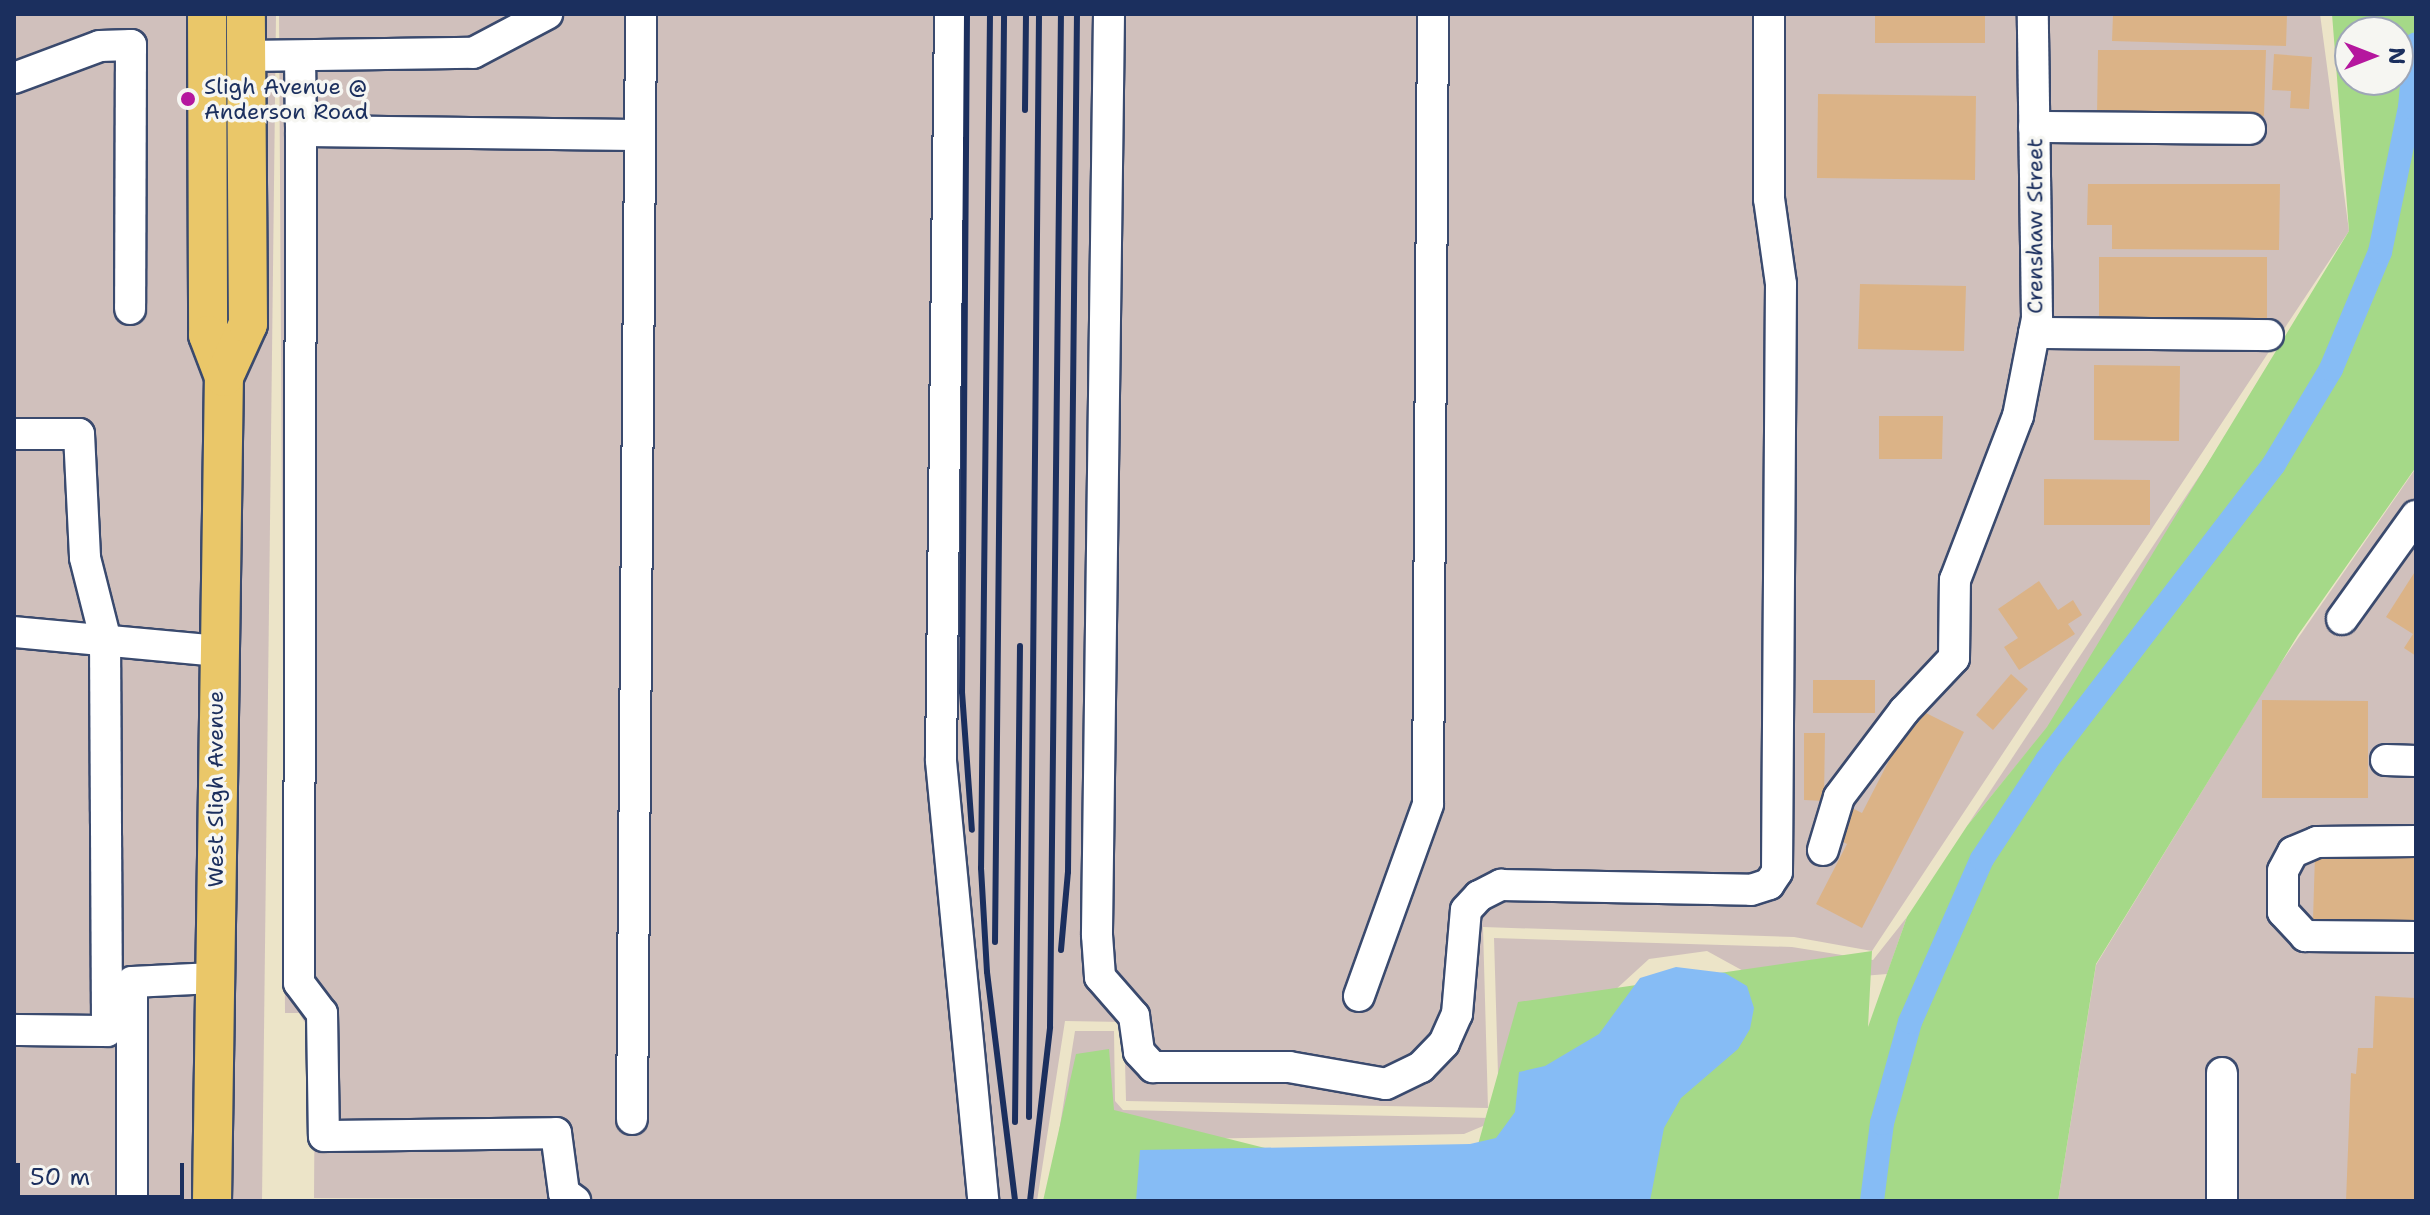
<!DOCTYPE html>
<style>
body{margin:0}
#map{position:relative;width:2430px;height:1215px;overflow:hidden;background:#ece4c8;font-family:"Shantell Sans",sans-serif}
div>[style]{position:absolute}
.industrial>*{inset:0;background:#d0c0bc}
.green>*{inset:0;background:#a5d988}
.water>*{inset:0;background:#86bcf5}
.canal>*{height:24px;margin:-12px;padding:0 12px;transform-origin:12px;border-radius:12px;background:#86bcf5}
.building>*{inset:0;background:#dbb387}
.roads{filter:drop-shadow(2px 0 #3a4a6e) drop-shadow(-2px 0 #3a4a6e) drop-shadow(0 2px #3a4a6e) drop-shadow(0 -2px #3a4a6e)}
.minor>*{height:30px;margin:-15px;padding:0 15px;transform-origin:15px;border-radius:15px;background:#fff}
.major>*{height:38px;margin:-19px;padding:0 19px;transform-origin:19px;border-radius:19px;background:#eac769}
.rail>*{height:6px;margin:-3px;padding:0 3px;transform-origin:3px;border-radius:3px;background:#1b2f5e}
.dots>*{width:22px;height:22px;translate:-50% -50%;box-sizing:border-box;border:4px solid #f6f6f2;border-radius:50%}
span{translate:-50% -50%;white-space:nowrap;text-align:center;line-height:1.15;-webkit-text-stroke:7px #f6f6f2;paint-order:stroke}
.poi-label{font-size:22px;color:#1b2f5e}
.left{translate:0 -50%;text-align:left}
.street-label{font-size:22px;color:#1b2f5e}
.frame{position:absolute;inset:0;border:16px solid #1b2f5e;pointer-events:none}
.north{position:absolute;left:2334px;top:16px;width:80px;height:80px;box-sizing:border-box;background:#f6f6f2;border:2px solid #9ea6b7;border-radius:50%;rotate:90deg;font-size:22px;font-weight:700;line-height:32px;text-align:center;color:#1b2f5e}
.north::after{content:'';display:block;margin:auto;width:28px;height:36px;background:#b5179e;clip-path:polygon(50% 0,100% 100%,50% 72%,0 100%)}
.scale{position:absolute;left:16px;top:1163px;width:168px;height:36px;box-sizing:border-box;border:4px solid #1b2f5e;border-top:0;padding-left:10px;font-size:24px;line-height:28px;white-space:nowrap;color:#1b2f5e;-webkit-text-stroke:6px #f6f6f2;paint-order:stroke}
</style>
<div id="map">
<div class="industrial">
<i style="clip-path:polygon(14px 14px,276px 14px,262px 1201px,14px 1201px)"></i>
<i style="clip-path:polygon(279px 14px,2320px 14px,2349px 231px,1872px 951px,1794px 937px,1483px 927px,1488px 1108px,1126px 1101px,1124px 1022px,1065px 1021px,1037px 1201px,314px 1198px,315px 1039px,299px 1013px,285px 1013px)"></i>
<i style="clip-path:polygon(2319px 296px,2112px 648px,1967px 826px)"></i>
<i style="clip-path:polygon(2416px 468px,2416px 1201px,2058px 1201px,2096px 965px,2276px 670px)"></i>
<i style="clip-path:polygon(1907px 917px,1887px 974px,1767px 984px,1707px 951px,1649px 959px,1590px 1013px,1495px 1121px,1464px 1134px,1140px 1140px,1048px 1201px,1075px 1031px,1114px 1031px,1115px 1101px,1123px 1110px,1491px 1118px,1499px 1108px,1494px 938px,1792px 947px,1873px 960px)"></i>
</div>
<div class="green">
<i style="clip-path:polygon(evenodd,2332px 14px,2416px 14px,2416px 467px,2298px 635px,2096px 964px,2058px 1201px,1043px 1201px,1076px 1054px,1109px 1049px,1114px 1110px,1463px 1198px,1518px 1002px,1872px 951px,1868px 1027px,1907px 917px,1967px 826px,2047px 727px,2349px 231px,2332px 14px,2350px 32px,2398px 32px,2398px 80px,2350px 80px,2350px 32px)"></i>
</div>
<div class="water">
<i style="clip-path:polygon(1676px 967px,1725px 973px,1747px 986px,1754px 1008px,1750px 1029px,1738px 1049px,1681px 1098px,1664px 1128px,1650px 1201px,1136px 1201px,1140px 1150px,1470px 1144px,1496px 1138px,1515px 1112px,1519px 1072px,1545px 1066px,1599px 1034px,1640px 978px)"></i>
</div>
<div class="canal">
<i style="left:1872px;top:1201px;width:79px;rotate:-82.7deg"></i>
<i style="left:1882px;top:1123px;width:105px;rotate:-74.5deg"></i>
<i style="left:1910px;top:1022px;width:178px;rotate:-66.2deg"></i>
<i style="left:1982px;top:859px;width:118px;rotate:-56.7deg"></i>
<i style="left:2047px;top:760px;width:373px;rotate:-52.5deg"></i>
<i style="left:2274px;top:464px;width:111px;rotate:-59deg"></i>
<i style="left:2331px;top:369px;width:127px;rotate:-67.3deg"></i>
<i style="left:2380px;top:252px;width:148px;rotate:-78.3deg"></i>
<i style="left:2410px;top:107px;width:63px;rotate:-84.6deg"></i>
</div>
<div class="building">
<i style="clip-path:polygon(1875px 14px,1985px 14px,1985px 43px,1875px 43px)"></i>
<i style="clip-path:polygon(2113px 14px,2287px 14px,2286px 46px,2112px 41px)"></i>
<i style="clip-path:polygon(2098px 50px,2266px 50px,2264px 116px,2097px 116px)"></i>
<i style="clip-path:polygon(2274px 54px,2312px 57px,2309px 109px,2290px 108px,2291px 91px,2272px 90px)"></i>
<i style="clip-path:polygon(1818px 94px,1976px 96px,1975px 180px,1817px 178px)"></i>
<i style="clip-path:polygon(2088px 184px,2280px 184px,2279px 250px,2112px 249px,2112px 225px,2087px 225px)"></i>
<i style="clip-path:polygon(2099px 257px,2267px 257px,2267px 322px,2099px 321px)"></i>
<i style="clip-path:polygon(1860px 284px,1966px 286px,1964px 351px,1858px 349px)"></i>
<i style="clip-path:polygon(2094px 365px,2180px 366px,2179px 441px,2094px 440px)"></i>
<i style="clip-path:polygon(1879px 416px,1943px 416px,1942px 459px,1879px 459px)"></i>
<i style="clip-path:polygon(2044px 479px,2150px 480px,2150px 525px,2044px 525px)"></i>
<i style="clip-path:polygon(2416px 570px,2416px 656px,2404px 648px,2413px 634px,2386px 617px)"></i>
<i style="clip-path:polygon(2039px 581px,2058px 610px,2073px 600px,2082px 615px,2068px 624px,2075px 634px,2019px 670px,2004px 647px,2018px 638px,1998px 609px)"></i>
<i style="clip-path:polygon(2011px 674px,2028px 689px,1993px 730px,1976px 715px)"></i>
<i style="clip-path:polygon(1813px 680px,1875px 680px,1875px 713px,1813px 713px)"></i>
<i style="clip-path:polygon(2262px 700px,2368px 701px,2368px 798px,2262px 798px)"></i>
<i style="clip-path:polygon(1916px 708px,1964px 732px,1862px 928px,1816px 904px,1847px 844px,1831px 836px,1846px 805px,1862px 813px)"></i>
<i style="clip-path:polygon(1804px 733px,1825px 733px,1824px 801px,1804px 800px)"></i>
<i style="clip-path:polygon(2315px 854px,2416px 857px,2416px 922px,2313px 920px)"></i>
<i style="clip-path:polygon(2375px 996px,2416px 998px,2416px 1201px,2346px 1201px,2351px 1073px,2356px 1074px,2358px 1048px,2373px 1048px)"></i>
</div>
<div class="roads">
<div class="minor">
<i style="left:950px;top:14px;width:747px;rotate:90.69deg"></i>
<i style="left:941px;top:761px;width:442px;rotate:84.5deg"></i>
<i style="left:1109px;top:14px;width:921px;rotate:90.75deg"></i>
<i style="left:1097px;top:935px;width:42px;rotate:85.9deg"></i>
<i style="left:1100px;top:977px;width:52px;rotate:48.9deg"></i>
<i style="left:1134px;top:1016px;width:36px;rotate:82deg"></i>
<i style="left:1139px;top:1052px;width:21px;rotate:47deg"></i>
<i style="left:1153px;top:1067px;width:136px"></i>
<i style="left:1289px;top:1067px;width:98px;rotate:9.9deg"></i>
<i style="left:1386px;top:1084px;width:39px;rotate:-26deg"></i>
<i style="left:1421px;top:1067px;width:33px;rotate:-46deg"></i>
<i style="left:1444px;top:1043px;width:32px;rotate:-66deg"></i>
<i style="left:1457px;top:1014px;width:104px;rotate:-85.1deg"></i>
<i style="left:1466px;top:910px;width:19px;rotate:-47deg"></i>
<i style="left:1479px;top:896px;width:25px;rotate:-27deg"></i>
<i style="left:1501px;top:885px;width:250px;rotate:1.1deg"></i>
<i style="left:1751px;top:890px;width:19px;rotate:-18deg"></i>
<i style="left:1769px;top:884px;width:14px;rotate:-56deg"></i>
<i style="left:1777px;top:872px;width:588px;rotate:-89.61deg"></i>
<i style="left:1781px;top:284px;width:86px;rotate:-98deg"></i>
<i style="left:1769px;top:199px;width:185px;rotate:-90deg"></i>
<i style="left:246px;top:56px;width:227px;rotate:-0.8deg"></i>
<i style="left:473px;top:53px;width:84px;rotate:-27.8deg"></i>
<i style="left:300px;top:57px;width:74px;rotate:89.2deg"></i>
<i style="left:301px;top:131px;width:339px;rotate:0.7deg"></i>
<i style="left:14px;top:78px;width:92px;rotate:-20.4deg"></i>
<i style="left:100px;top:46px;width:31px;rotate:-2deg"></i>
<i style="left:131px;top:45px;width:264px;rotate:90.2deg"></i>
<i style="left:2034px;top:127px;width:216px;rotate:0.5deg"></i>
<i style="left:301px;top:131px;width:852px;rotate:90.13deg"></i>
<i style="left:299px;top:983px;width:38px;rotate:53deg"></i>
<i style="left:322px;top:1013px;width:123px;rotate:89.1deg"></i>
<i style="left:324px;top:1136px;width:232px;rotate:-0.7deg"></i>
<i style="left:556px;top:1133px;width:61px;rotate:82.4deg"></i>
<i style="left:564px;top:1193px;width:14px;rotate:36deg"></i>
<i style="left:2034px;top:333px;width:234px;rotate:0.5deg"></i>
<i style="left:14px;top:434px;width:65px"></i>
<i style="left:79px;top:434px;width:124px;rotate:87.2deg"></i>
<i style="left:85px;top:558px;width:81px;rotate:75.8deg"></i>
<i style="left:105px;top:637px;width:394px;rotate:89.7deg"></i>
<i style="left:107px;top:1031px;width:93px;rotate:-179.4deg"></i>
<i style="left:2342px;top:619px;width:127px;rotate:-54.3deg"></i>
<i style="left:14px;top:632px;width:204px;rotate:5.3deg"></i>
<i style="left:2386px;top:760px;width:30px;rotate:2deg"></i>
<i style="left:2416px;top:841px;width:99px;rotate:179.4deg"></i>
<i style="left:2317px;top:842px;width:26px;rotate:157deg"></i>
<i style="left:2293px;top:852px;width:21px;rotate:118deg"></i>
<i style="left:2283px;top:871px;width:41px;rotate:90deg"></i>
<i style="left:2283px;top:912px;width:33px;rotate:47deg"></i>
<i style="left:2305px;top:936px;width:111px;rotate:0.5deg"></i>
<i style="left:1823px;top:850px;width:55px;rotate:-73.2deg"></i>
<i style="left:1839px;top:797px;width:108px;rotate:-52.9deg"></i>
<i style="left:1904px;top:711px;width:73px;rotate:-46.7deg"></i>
<i style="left:1954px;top:658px;width:78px;rotate:-89.3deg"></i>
<i style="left:1955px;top:580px;width:176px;rotate:-69deg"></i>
<i style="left:2018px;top:416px;width:100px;rotate:-79deg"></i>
<i style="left:2037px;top:318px;width:304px;rotate:-90.8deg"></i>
<i style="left:1359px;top:996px;width:204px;rotate:-70.2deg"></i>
<i style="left:1428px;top:804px;width:790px;rotate:-89.64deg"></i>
<i style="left:632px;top:1119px;width:1105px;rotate:-89.53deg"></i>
<i style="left:132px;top:1201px;width:219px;rotate:-90deg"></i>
<i style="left:132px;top:982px;width:82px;rotate:-2.8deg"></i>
<i style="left:2222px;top:1201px;width:128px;rotate:-90deg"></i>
</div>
<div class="major">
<i style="left:207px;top:14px;width:321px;rotate:89.8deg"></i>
<i style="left:208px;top:335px;width:45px;rotate:69.1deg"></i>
<i style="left:212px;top:1201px;width:824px;rotate:-89.17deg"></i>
<i style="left:224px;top:377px;width:58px;rotate:-65.6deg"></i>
<i style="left:248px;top:324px;width:310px;rotate:-90.4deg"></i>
</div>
</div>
<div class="rail">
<i style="left:967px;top:14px;width:678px;rotate:90.42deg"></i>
<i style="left:962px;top:692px;width:138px;rotate:85.9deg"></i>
<i style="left:990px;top:14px;width:854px;rotate:90.6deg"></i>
<i style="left:981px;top:868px;width:104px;rotate:86.7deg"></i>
<i style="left:987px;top:972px;width:231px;rotate:83deg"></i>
<i style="left:1025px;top:110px;width:96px;rotate:-89.4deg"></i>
<i style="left:995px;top:942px;width:928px;rotate:-89.44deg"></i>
<i style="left:1061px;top:950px;width:78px;rotate:-84.9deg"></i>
<i style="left:1068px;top:872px;width:858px;rotate:-89.4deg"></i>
<i style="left:1029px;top:1117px;width:1103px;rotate:-89.48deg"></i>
<i style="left:1015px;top:1122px;width:476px;rotate:-89.4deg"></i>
<i style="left:1030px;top:1201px;width:175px;rotate:-83.4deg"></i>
<i style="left:1050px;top:1027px;width:1013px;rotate:-89.38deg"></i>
</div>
<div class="dots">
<i style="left:188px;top:99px;background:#b5179e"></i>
</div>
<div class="poi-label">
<span class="left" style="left:204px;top:99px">Sligh Avenue @<br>Anderson Road</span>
</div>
<div class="street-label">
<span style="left:2035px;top:226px;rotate:-90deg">Crenshaw Street</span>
<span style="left:216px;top:789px;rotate:-90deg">West Sligh Avenue</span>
</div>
<div class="frame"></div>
<div class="north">N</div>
<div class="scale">50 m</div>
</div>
